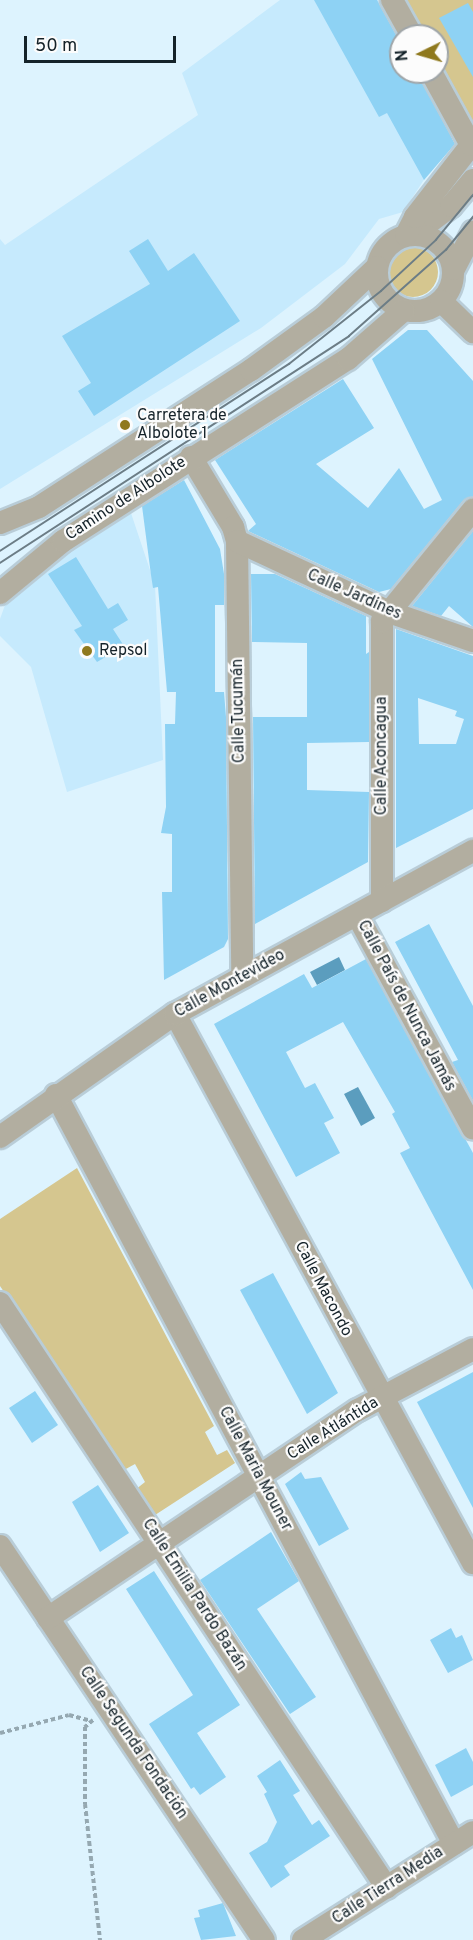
<!DOCTYPE html>
<meta charset="utf-8">
<style>
body{margin:0}
#map{position:relative;width:473px;height:1940px;overflow:hidden;background:#ddf3fe;font-family:Overpass,sans-serif}
div>[style]{position:absolute}
.built>*{inset:0;background:#c6eafd}
.green>*{inset:0;background:#d5c68f}
.round{border-radius:50%}
.water>*{inset:0;background:#5b9dbe}
.building>*{inset:0;background:#8ed2f4}
.path>*{height:4px;margin-top:-2px;transform-origin:0;background:repeating-linear-gradient(90deg,#95a8b1 0 4.5px,transparent 0 7.5px)}
.roads{filter:drop-shadow(2px 0 #b9cdd8) drop-shadow(-2px 0 #b9cdd8) drop-shadow(0 2px #b9cdd8) drop-shadow(0 -2px #b9cdd8)}
.minor>*{height:22px;margin:-11px;padding:0 11px;transform-origin:11px;border-radius:11px;background:#b2aea0}
.minor>.ring{margin:-11px;padding:0;box-sizing:content-box;background:none;border:22px solid #b2aea0;border-radius:50%}
.tram>*{height:1.5px;margin:-0.75px;padding:0 0.75px;transform-origin:0.75px;border-radius:0.75px;background:#6c7d86}
.dots>*{width:16px;height:16px;translate:-50% -50%;box-sizing:border-box;border:3px solid #fcfcfc;border-radius:50%}
span{translate:-50% -50%;white-space:nowrap;text-align:center;line-height:1.15;-webkit-text-stroke:4.5px #fcfcfc;paint-order:stroke}
.poi-label{font-size:16px;color:#142229}
.left{translate:0 -50%;text-align:left}
.street-label{font-size:16px;color:#142229}
.north{position:absolute;left:389px;top:24px;width:60px;height:60px;box-sizing:border-box;background:#fcfcfc;border:2px solid #9fa5a8;border-radius:50%;rotate:265deg;font-size:16px;font-weight:700;line-height:24px;text-align:center;color:#142229}
.north::after{content:'';display:block;margin:auto;width:21px;height:27px;background:#8f791e;clip-path:polygon(50% 0,100% 100%,50% 72%,0 100%)}
.scale{position:absolute;left:24px;top:36px;width:152px;height:27px;box-sizing:border-box;border:3px solid #142229;border-top:0;padding-left:8px;font-size:18px;line-height:21px;white-space:nowrap;color:#142229;-webkit-text-stroke:4px #fcfcfc;paint-order:stroke}
</style>
<div id="map">
<div class="built">
<i style="clip-path:polygon(280px 0,378px 0,401px 41px,401px 72px,418px 72px,453px 135px,403px 212px,379px 219px,345px 264px,261px 328px,0 489px,0 239px,5px 245px,198px 115px,182px 73px)"></i>
<i style="clip-path:polygon(130px 510px,155px 585px,163px 760px,67px 792px,31px 667px,0 636px,0 619px,5px 605px,51px 560px)"></i>
</div>
<div class="green">
<i style="clip-path:polygon(405px 0,473px 0,473px 124px,437px 58px,437px 36px,425px 36px)"></i>
<i class="round" style="left:388px;top:247px;width:50px;height:50px"></i>
<i style="clip-path:polygon(77px 1168px,214px 1426px,205px 1432px,217px 1455px,227px 1450px,235px 1463px,152px 1517px,135px 1490px,145px 1482px,135px 1464px,124px 1470px,0 1286px,0 1219px)"></i>
</div>
<div class="water">
<i style="clip-path:polygon(339px 957px,345px 970px,317px 985px,310px 972px)"></i>
<i style="clip-path:polygon(358px 1087px,375px 1118px,361px 1126px,344px 1094px)"></i>
</div>
<div class="building">
<i style="clip-path:polygon(314px 0,377px 0,401px 44px,401px 72px,417px 72px,455px 144px,424px 180px,387px 113px,379px 117px)"></i>
<i style="clip-path:polygon(468px 3px,473px 12px,473px 77px,439px 18px)"></i>
<i style="clip-path:polygon(148px 239px,168px 271px,194px 253px,240px 321px,94px 416px,78px 391px,91px 383px,62px 336px,150px 284px,129px 251px)"></i>
<i style="clip-path:polygon(408px 330px,427px 330px,473px 381px,473px 497px,463px 501px,391px 589px,379px 592px,248px 531px,256px 524px,215px 460px,343px 379px,374px 428px,316px 464px,368px 508px,399px 468px,424px 509px,442px 500px,372px 359px)"></i>
<i style="clip-path:polygon(184px 480px,220px 549px,224px 574px,224px 605px,215px 605px,215px 692px,224px 692px,226px 717px,228px 939px,224px 947px,164px 980px,162px 892px,172px 892px,172px 834px,161px 833px,166px 807px,165px 724px,175px 724px,176px 692px,167px 692px,158px 587px,153px 588px,151px 575px,142px 506px)"></i>
<i style="clip-path:polygon(473px 531px,473px 627px,449px 606px,441px 616px,412px 606px)"></i>
<i style="clip-path:polygon(76px 557px,108px 609px,118px 603px,128px 620px,113px 629px,124px 646px,97px 662px,74px 630px,82px 626px,48px 574px)"></i>
<i style="clip-path:polygon(251px 574px,275px 574px,366px 616px,366px 654px,369px 652px,369px 742px,307px 743px,307px 790px,369px 792px,368px 862px,255px 924px,253px 717px,307px 717px,307px 643px,252px 642px)"></i>
<i style="clip-path:polygon(evenodd,396px 629px,473px 656px,473px 809px,396px 848px,396px 629px,418px 698px,457px 711px,455px 716px,464px 719px,456px 744px,419px 744px,418px 698px)"></i>
<i style="clip-path:polygon(429px 924px,473px 1006px,473px 1101px,452px 1062px,458px 1060px,395px 942px)"></i>
<i style="clip-path:polygon(366px 959px,473px 1153px,473px 1290px,400px 1153px,410px 1148px,392px 1114px,395px 1112px,343px 1022px,286px 1052px,305px 1088px,315px 1083px,334px 1118px,324px 1123px,340px 1153px,296px 1177px,214px 1024px,304px 974px,312px 988px)"></i>
<i style="clip-path:polygon(273px 1273px,338px 1393px,307px 1414px,240px 1290px)"></i>
<i style="clip-path:polygon(473px 1372px,473px 1508px,417px 1402px)"></i>
<i style="clip-path:polygon(35px 1391px,58px 1425px,32px 1443px,9px 1408px)"></i>
<i style="clip-path:polygon(301px 1472px,305px 1479px,321px 1477px,349px 1529px,319px 1546px,285px 1484px)"></i>
<i style="clip-path:polygon(98px 1485px,129px 1533px,100px 1552px,72px 1502px)"></i>
<i style="clip-path:polygon(271px 1532px,299px 1581px,257px 1609px,316px 1697px,290px 1714px,200px 1580px)"></i>
<i style="clip-path:polygon(154px 1571px,240px 1705px,197px 1733px,226px 1777px,200px 1795px,194px 1787px,191px 1789px,149px 1724px,193px 1695px,126px 1589px)"></i>
<i style="clip-path:polygon(451px 1628px,456px 1638px,462px 1635px,473px 1660px,448px 1673px,430px 1640px)"></i>
<i style="clip-path:polygon(466px 1748px,473px 1762px,473px 1785px,451px 1797px,435px 1765px)"></i>
<i style="clip-path:polygon(280px 1760px,300px 1791px,293px 1795px,312px 1825px,319px 1820px,330px 1836px,284px 1866px,290px 1875px,271px 1888px,249px 1853px,267px 1842px,277px 1822px,264px 1794px,267px 1792px,257px 1776px)"></i>
<i style="clip-path:polygon(223px 1903px,236px 1936px,201px 1940px,194px 1918px,200px 1917px,198px 1910px)"></i>
</div>
<div class="path">
<i style="left:93px;top:1720px;width:11px;rotate:139deg"></i>
<i style="left:85px;top:1727px;width:77px;rotate:90deg"></i>
<i style="left:85px;top:1804px;width:137px;rotate:83.7deg"></i>
<i style="left:0;top:1733px;width:71px;rotate:-14.6deg"></i>
<i style="left:69px;top:1715px;width:23px;rotate:15deg"></i>
</div>
<div class="roads">
<div class="minor">
<i style="left:392px;top:0;width:41px;rotate:60.9deg"></i>
<i style="left:414px;top:234px;width:46px;rotate:-37.1deg"></i>
<i style="left:451px;top:206px;width:34px;rotate:-50deg"></i>
<i class="ring" style="left:377px;top:235px;width:54px;height:54px"></i>
<i style="left:406px;top:235px;width:20px;rotate:-63deg"></i>
<i style="left:415px;top:217px;width:91px;rotate:-52.1deg"></i>
<i style="left:471px;top:145px;width:83px;rotate:-118.7deg"></i>
<i style="left:454px;top:269px;width:42px;rotate:-62.8deg"></i>
<i style="left:441px;top:301px;width:45px;rotate:44.1deg"></i>
<i style="left:191px;top:457px;width:82px;rotate:59deg"></i>
<i style="left:233px;top:527px;width:15px;rotate:74deg"></i>
<i style="left:237px;top:541px;width:436px;rotate:89.3deg"></i>
<i style="left:0;top:523px;width:42px;rotate:-22.3deg"></i>
<i style="left:39px;top:507px;width:252px;rotate:-32.9deg"></i>
<i style="left:251px;top:370px;width:90px;rotate:-36deg"></i>
<i style="left:324px;top:317px;width:73px;rotate:-43.3deg"></i>
<i style="left:237px;top:541px;width:168px;rotate:25deg"></i>
<i style="left:389px;top:612px;width:89px;rotate:19deg"></i>
<i style="left:0;top:593px;width:82px;rotate:-39.5deg"></i>
<i style="left:63px;top:541px;width:338px;rotate:-32.6deg"></i>
<i style="left:348px;top:359px;width:74px;rotate:-41.2deg"></i>
<i style="left:382px;top:901px;width:280px;rotate:-90deg"></i>
<i style="left:382px;top:621px;width:144px;rotate:-50.7deg"></i>
<i style="left:357px;top:915px;width:243px;rotate:61.5deg"></i>
<i style="left:175px;top:1014px;width:625px;rotate:61.51deg"></i>
<i style="left:56px;top:1095px;width:848px;rotate:62.01deg"></i>
<i style="left:0;top:1137px;width:214px;rotate:-35.1deg"></i>
<i style="left:175px;top:1014px;width:340px;rotate:-28.7deg"></i>
<i style="left:0;top:1303px;width:701px;rotate:56.51deg"></i>
<i style="left:0;top:1546px;width:474px;rotate:56.2deg"></i>
<i style="left:48px;top:1618px;width:373px;rotate:-33.9deg"></i>
<i style="left:358px;top:1410px;width:130px;rotate:-27.9deg"></i>
<i style="left:303px;top:1940px;width:201px;rotate:-32.4deg"></i>
</div>
</div>
<div class="tram">
<i style="left:0;top:551px;width:344px;rotate:-32.9deg"></i>
<i style="left:289px;top:364px;width:117px;rotate:-38.4deg"></i>
<i style="left:381px;top:291px;width:75px;rotate:-42.8deg"></i>
<i style="left:436px;top:240px;width:58px;rotate:-50.6deg"></i>
<i style="left:0;top:563px;width:416px;rotate:-33deg"></i>
<i style="left:349px;top:336px;width:130px;rotate:-41.6deg"></i>
<i style="left:446px;top:250px;width:43px;rotate:-50.7deg"></i>
</div>
<div class="dots">
<i style="left:125px;top:425px;background:#8f791e"></i>
<i style="left:87px;top:651px;background:#8f791e"></i>
</div>
<div class="poi-label">
<span class="left" style="left:137px;top:425px">Carretera de<br>Albolote 1</span>
<span class="left" style="left:99px;top:651px">Repsol</span>
</div>
<div class="street-label">
<span style="left:126px;top:499px;rotate:-33deg">Camino de Albolote</span>
<span style="left:354px;top:595px;rotate:24deg">Calle Jardines</span>
<span style="left:239px;top:711px;rotate:-91deg">Calle Tucumán</span>
<span style="left:382px;top:756px;rotate:-90deg">Calle Aconcagua</span>
<span style="left:230px;top:984px;rotate:-29deg">Calle Montevideo</span>
<span style="left:406px;top:1006px;rotate:62deg">Calle País de Nunca Jamás</span>
<span style="left:323px;top:1289px;rotate:62deg">Calle Macondo</span>
<span style="left:333px;top:1429px;rotate:-32deg">Calle Atlántida</span>
<span style="left:255px;top:1469px;rotate:62deg">Calle Maria Mouner</span>
<span style="left:194px;top:1595px;rotate:57deg">Calle Emilia Pardo Bazán</span>
<span style="left:133px;top:1743px;rotate:56deg">Calle Segunda Fondación</span>
<span style="left:388px;top:1886px;rotate:-33deg">Calle Tierra Media</span>
</div>
<div class="north">N</div>
<div class="scale">50 m</div>
</div>
